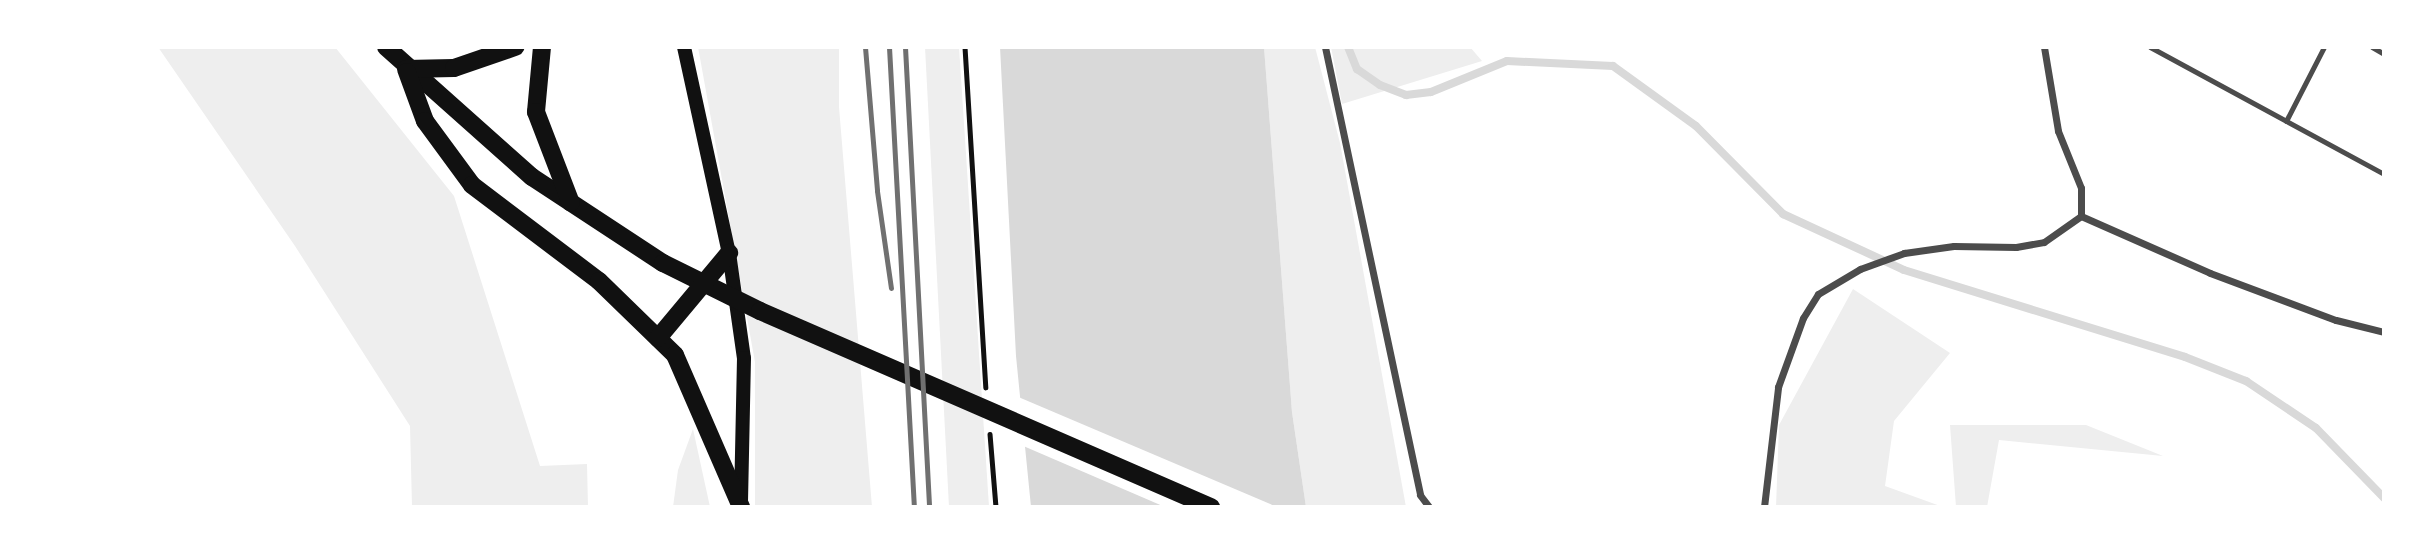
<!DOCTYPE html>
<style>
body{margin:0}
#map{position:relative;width:2431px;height:554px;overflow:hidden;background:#fff;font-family:Jost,sans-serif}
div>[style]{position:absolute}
.green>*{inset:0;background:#eee}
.water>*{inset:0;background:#d9d9d9}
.pier>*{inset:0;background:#fff}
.stream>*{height:8px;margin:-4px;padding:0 4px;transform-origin:4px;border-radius:4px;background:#d9d9d9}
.path>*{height:4.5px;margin:-2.25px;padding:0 2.25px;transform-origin:2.25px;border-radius:2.25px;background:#111}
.service>*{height:5px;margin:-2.5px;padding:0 2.5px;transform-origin:2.5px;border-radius:2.5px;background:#4c4c4c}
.minor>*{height:7px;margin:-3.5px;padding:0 3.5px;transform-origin:3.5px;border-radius:3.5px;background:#4c4c4c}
.secondary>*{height:14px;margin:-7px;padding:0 7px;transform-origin:7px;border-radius:7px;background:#111}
.primary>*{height:18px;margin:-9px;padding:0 9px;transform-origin:9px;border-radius:9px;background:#111}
.rail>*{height:5px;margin:-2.5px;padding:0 2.5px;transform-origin:2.5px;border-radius:2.5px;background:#707070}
span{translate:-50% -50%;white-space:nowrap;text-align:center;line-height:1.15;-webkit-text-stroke:5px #fff;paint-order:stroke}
.frame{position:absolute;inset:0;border:49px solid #fff;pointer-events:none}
</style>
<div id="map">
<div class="green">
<i style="clip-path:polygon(158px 47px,335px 47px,454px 196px,540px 466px,587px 464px,588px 507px,412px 507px,410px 426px,295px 246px)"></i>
<i style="clip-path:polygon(698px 47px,839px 47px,839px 107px,872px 507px,755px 507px,755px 362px)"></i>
<i style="clip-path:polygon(925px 47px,959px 47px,989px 507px,949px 507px)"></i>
<i style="clip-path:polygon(1264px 47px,1315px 47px,1340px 143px,1406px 507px,1306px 507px,1292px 412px)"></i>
<i style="clip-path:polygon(1331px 47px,1470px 47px,1482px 61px,1342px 104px)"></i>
<i style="clip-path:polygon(1853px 289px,1950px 353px,1894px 421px,1885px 486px,1943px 507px,1776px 507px,1779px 425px)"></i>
<i style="clip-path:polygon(1950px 425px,2086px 425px,2163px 456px,1999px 440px,1987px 507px,1956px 507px)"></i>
<i style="clip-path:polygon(693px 429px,710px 507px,673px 507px,678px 470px)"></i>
</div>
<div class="water">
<i style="clip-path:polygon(1000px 47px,1264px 47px,1292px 412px,1306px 507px,1031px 507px,1016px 356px)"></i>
</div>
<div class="pier">
<i style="clip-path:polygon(1016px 396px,1277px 507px,1165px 507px,1021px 445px)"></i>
</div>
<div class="stream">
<i style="left:1348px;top:47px;width:24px;rotate:68deg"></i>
<i style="left:1357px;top:69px;width:28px;rotate:35deg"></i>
<i style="left:1380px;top:85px;width:28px;rotate:21deg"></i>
<i style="left:1406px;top:95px;width:25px;rotate:-7deg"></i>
<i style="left:1431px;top:92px;width:82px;rotate:-22.2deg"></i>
<i style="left:1507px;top:61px;width:106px;rotate:2.7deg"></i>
<i style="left:1613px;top:66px;width:102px;rotate:35.9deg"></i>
<i style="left:1696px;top:126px;width:124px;rotate:45.3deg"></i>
<i style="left:1783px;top:214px;width:133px;rotate:24.8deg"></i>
<i style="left:1904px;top:270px;width:294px;rotate:17.2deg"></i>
<i style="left:2185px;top:357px;width:66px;rotate:21.5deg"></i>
<i style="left:2246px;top:381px;width:84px;rotate:33.9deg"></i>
<i style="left:2316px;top:428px;width:98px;rotate:45.8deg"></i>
</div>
<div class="path">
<i style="left:965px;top:47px;width:341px;rotate:86.5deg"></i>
<i style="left:990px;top:434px;width:73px;rotate:85.3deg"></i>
</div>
<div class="service">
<i style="left:2150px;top:47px;width:266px;rotate:28.5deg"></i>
<i style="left:2372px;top:47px;width:14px;rotate:30deg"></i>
<i style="left:2286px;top:121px;width:83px;rotate:-62.8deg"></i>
</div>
<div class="minor">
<i style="left:1325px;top:47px;width:458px;rotate:78deg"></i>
<i style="left:1420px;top:495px;width:15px;rotate:53deg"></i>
<i style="left:2044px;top:47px;width:85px;rotate:80.5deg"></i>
<i style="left:2058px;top:131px;width:61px;rotate:68deg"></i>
<i style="left:2081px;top:188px;width:28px;rotate:90deg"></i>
<i style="left:2081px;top:216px;width:141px;rotate:23.8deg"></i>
<i style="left:2210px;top:273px;width:134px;rotate:20.5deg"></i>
<i style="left:2336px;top:320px;width:49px;rotate:14deg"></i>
<i style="left:1764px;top:507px;width:121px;rotate:-83.3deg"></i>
<i style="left:1778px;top:387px;width:73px;rotate:-70.1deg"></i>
<i style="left:1803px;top:318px;width:28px;rotate:-58deg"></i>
<i style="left:1818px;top:294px;width:49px;rotate:-30.8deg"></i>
<i style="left:1860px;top:269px;width:47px;rotate:-20deg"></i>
<i style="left:1904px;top:253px;width:50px;rotate:-8deg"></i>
<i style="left:1954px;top:246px;width:62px;rotate:0.9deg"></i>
<i style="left:2016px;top:247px;width:28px;rotate:-10deg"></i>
<i style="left:2044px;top:242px;width:45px;rotate:-35.1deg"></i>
</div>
<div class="secondary">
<i style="left:684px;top:47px;width:211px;rotate:77.7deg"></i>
<i style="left:729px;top:253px;width:106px;rotate:81.9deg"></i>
<i style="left:744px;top:358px;width:147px;rotate:91.2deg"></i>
</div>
<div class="primary">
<i style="left:386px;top:47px;width:195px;rotate:41.7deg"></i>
<i style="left:532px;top:177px;width:157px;rotate:33.3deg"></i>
<i style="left:663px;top:263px;width:108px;rotate:26.3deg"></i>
<i style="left:760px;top:311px;width:492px;rotate:23.5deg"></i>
<i style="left:542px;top:47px;width:65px;rotate:95.3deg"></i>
<i style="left:536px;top:112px;width:97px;rotate:69deg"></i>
<i style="left:406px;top:69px;width:48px;rotate:-1.2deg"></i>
<i style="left:454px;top:68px;width:65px;rotate:-19deg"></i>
<i style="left:407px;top:72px;width:52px;rotate:69.8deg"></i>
<i style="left:425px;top:121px;width:79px;rotate:53.7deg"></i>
<i style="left:472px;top:185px;width:159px;rotate:37.1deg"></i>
<i style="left:599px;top:281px;width:106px;rotate:44.2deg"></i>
<i style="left:675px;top:355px;width:166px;rotate:66.5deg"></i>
<i style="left:658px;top:338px;width:111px;rotate:-50.1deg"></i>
</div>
<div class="rail">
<i style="left:865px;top:47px;width:144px;rotate:85.2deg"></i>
<i style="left:877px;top:191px;width:98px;rotate:81.8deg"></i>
<i style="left:889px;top:47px;width:461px;rotate:86.9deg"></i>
<i style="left:905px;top:47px;width:461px;rotate:87deg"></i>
</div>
<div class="frame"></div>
</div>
